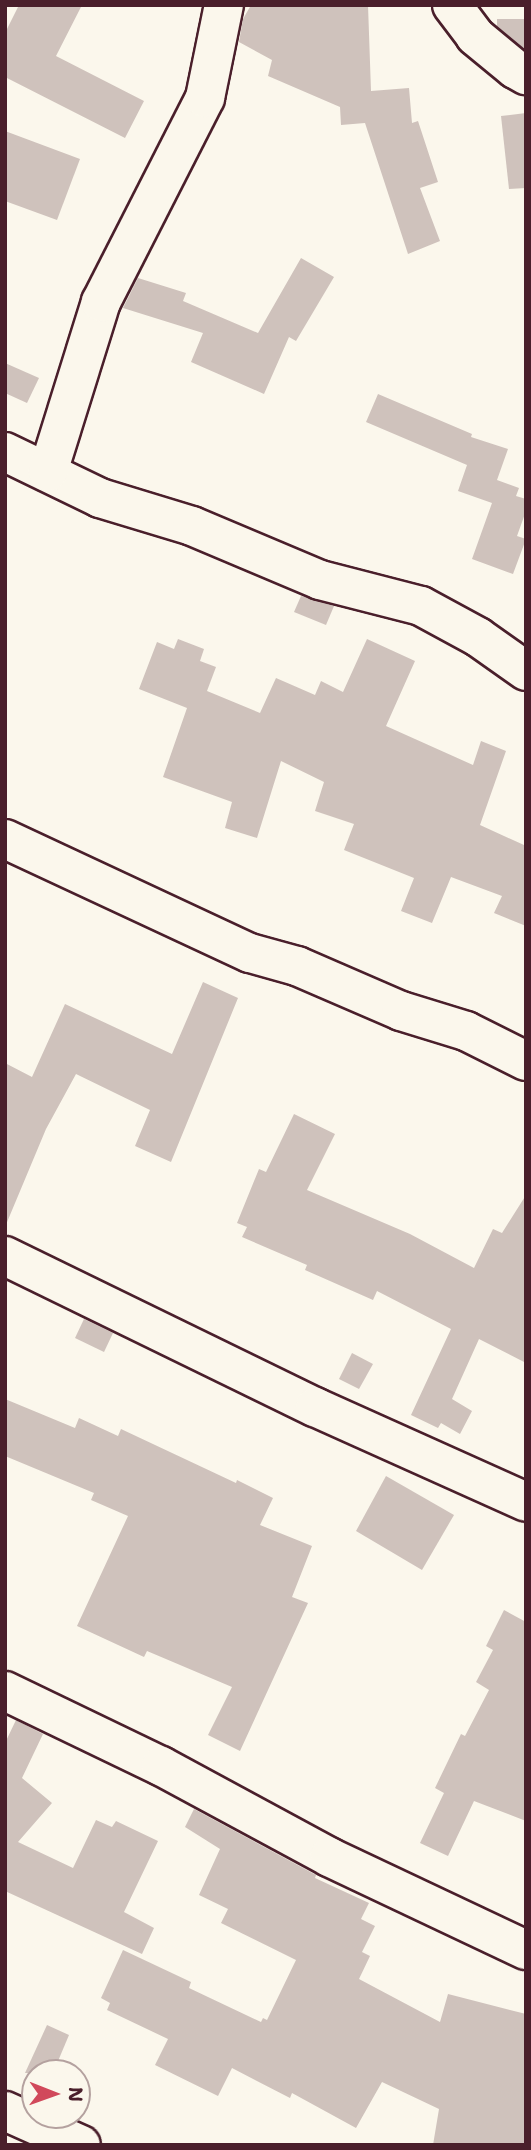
<!DOCTYPE html>
<style>
body{margin:0}
#map{position:relative;width:531px;height:2150px;overflow:hidden;background:#fbf7ec;font-family:"Shantell Sans",sans-serif}
div>[style]{position:absolute}
.building>*{inset:0;background:#cfc2bc}
.roads{filter:drop-shadow(2px 0 #4a1f2b) drop-shadow(-2px 0 #4a1f2b) drop-shadow(0 2px #4a1f2b) drop-shadow(0 -2px #4a1f2b)}
.minor>*{height:38px;margin:-19px;padding:0 19px;transform-origin:19px;border-radius:19px;background:#fbf7ec}
span{translate:-50% -50%;white-space:nowrap;text-align:center;line-height:1.15;-webkit-text-stroke:5px #fbf7ec;paint-order:stroke}
.frame{position:absolute;inset:0;border:7px solid #4a1f2b;pointer-events:none}
.north{position:absolute;left:21px;top:2059px;width:70px;height:70px;box-sizing:border-box;background:#fbf7ec;border:2px solid #b4a19f;border-radius:50%;rotate:91deg;font-size:19px;font-weight:700;line-height:28px;text-align:center;color:#4a1f2b}
.north::after{content:'';display:block;margin:auto;width:24px;height:32px;background:#d1495b;clip-path:polygon(50% 0,100% 100%,50% 72%,0 100%)}
</style>
<div id="map">
<div class="building">
<i style="clip-path:polygon(19px 5px,82px 5px,56px 56px,144px 101px,125px 138px,5px 77px,5px 33px)"></i>
<i style="clip-path:polygon(251px 5px,368px 5px,371px 91px,409px 88px,412px 123px,418px 121px,438px 182px,420px 188px,440px 241px,408px 254px,365px 123px,341px 125px,340px 107px,268px 76px,272px 60px,239px 42px,243px 19px)"></i>
<i style="clip-path:polygon(497px 19px,526px 19px,526px 50px,497px 26px)"></i>
<i style="clip-path:polygon(526px 113px,526px 188px,509px 189px,501px 116px)"></i>
<i style="clip-path:polygon(5px 131px,80px 159px,57px 220px,5px 201px)"></i>
<i style="clip-path:polygon(301px 258px,334px 277px,296px 341px,289px 337px,264px 394px,191px 362px,203px 333px,123px 308px,138px 278px,186px 293px,183px 301px,258px 333px)"></i>
<i style="clip-path:polygon(5px 363px,39px 378px,27px 403px,5px 393px)"></i>
<i style="clip-path:polygon(378px 394px,472px 434px,471px 437px,508px 449px,497px 480px,519px 488px,516px 496px,526px 499px,526px 511px,517px 536px,526px 539px,513px 574px,472px 559px,492px 503px,458px 491px,467px 465px,366px 422px)"></i>
<i style="clip-path:polygon(301px 596px,334px 606px,326px 625px,294px 612px)"></i>
<i style="clip-path:polygon(178px 639px,204px 649px,200px 661px,216px 667px,207px 691px,260px 713px,276px 678px,315px 695px,321px 681px,343px 692px,367px 639px,415px 661px,386px 726px,473px 765px,481px 741px,506px 751px,480px 825px,524px 845px,526px 840px,526px 926px,494px 913px,502px 896px,451px 877px,432px 923px,401px 911px,414px 878px,344px 850px,354px 824px,315px 811px,324px 782px,281px 761px,257px 838px,225px 828px,232px 802px,163px 777px,187px 708px,139px 689px,157px 642px,174px 649px)"></i>
<i style="clip-path:polygon(203px 982px,238px 998px,171px 1162px,135px 1146px,150px 1110px,76px 1074px,46px 1129px,5px 1227px,5px 1063px,32px 1077px,65px 1004px,172px 1054px)"></i>
<i style="clip-path:polygon(294px 1114px,335px 1134px,307px 1190px,410px 1234px,474px 1268px,493px 1229px,502px 1233px,526px 1195px,526px 1363px,479px 1339px,452px 1399px,472px 1411px,460px 1434px,441px 1423px,438px 1428px,411px 1415px,451px 1329px,377px 1291px,373px 1300px,305px 1270px,307px 1265px,242px 1237px,247px 1227px,237px 1223px,259px 1169px,266px 1172px)"></i>
<i style="clip-path:polygon(84px 1319px,113px 1333px,104px 1352px,75px 1338px)"></i>
<i style="clip-path:polygon(352px 1353px,373px 1364px,359px 1389px,339px 1379px)"></i>
<i style="clip-path:polygon(5px 1399px,75px 1428px,79px 1418px,118px 1436px,121px 1429px,236px 1483px,237px 1480px,273px 1498px,260px 1525px,312px 1546px,292px 1597px,308px 1603px,240px 1751px,208px 1735px,232px 1687px,147px 1651px,144px 1657px,77px 1626px,128px 1516px,91px 1500px,94px 1493px,5px 1456px)"></i>
<i style="clip-path:polygon(386px 1476px,454px 1515px,422px 1570px,356px 1531px)"></i>
<i style="clip-path:polygon(504px 1610px,526px 1622px,526px 1821px,474px 1801px,448px 1856px,420px 1843px,444px 1793px,435px 1788px,461px 1734px,465px 1736px,489px 1690px,476px 1682px,493px 1650px,486px 1646px)"></i>
<i style="clip-path:polygon(16px 1720px,43px 1734px,22px 1778px,52px 1803px,18px 1842px,73px 1868px,96px 1820px,112px 1827px,116px 1821px,158px 1841px,124px 1912px,154px 1928px,142px 1954px,5px 1891px,5px 1743px)"></i>
<i style="clip-path:polygon(194px 1809px,316px 1875px,315px 1878px,369px 1903px,361px 1919px,375px 1926px,362px 1952px,370px 1956px,359px 1979px,440px 2022px,448px 1994px,526px 2014px,526px 2145px,433px 2145px,439px 2109px,382px 2082px,356px 2128px,292px 2093px,290px 2098px,232px 2068px,218px 2096px,155px 2065px,168px 2039px,107px 2010px,110px 2003px,101px 1998px,123px 1950px,191px 1982px,189px 1988px,261px 2022px,263px 2018px,267px 2020px,296px 1960px,221px 1923px,228px 1909px,199px 1895px,220px 1849px,185px 1827px)"></i>
<i style="clip-path:polygon(47px 2025px,69px 2035px,53px 2073px,25px 2073px)"></i>
</div>
<div class="roads">
<div class="minor">
<i style="left:452px;top:5px;width:39px;rotate:53deg"></i>
<i style="left:475px;top:36px;width:52px;rotate:39.5deg"></i>
<i style="left:515px;top:69px;width:13px;rotate:29deg"></i>
<i style="left:5px;top:452px;width:106px;rotate:25.8deg"></i>
<i style="left:100px;top:498px;width:96px;rotate:16.9deg"></i>
<i style="left:192px;top:526px;width:139px;rotate:22.9deg"></i>
<i style="left:320px;top:580px;width:104px;rotate:14.4deg"></i>
<i style="left:421px;top:606px;width:65px;rotate:28.5deg"></i>
<i style="left:478px;top:637px;width:59px;rotate:35.3deg"></i>
<i style="left:48px;top:472px;width:178px;rotate:-72.7deg"></i>
<i style="left:101px;top:302px;width:229px;rotate:-63deg"></i>
<i style="left:205px;top:98px;width:95px;rotate:-78.5deg"></i>
<i style="left:5px;top:839px;width:270px;rotate:25deg"></i>
<i style="left:250px;top:953px;width:49px;rotate:15.5deg"></i>
<i style="left:297px;top:966px;width:113px;rotate:23.4deg"></i>
<i style="left:401px;top:1011px;width:68px;rotate:17.1deg"></i>
<i style="left:466px;top:1031px;width:67px;rotate:26.6deg"></i>
<i style="left:5px;top:1256px;width:345px;rotate:26deg"></i>
<i style="left:315px;top:1407px;width:231px;rotate:24.2deg"></i>
<i style="left:5px;top:1691px;width:173px;rotate:25.7deg"></i>
<i style="left:161px;top:1766px;width:191px;rotate:28.4deg"></i>
<i style="left:329px;top:1857px;width:218px;rotate:25.3deg"></i>
<i style="left:5px;top:2111px;width:83px;rotate:24.1deg"></i>
</div>
</div>
<div class="frame"></div>
<div class="north">N</div>
</div>
